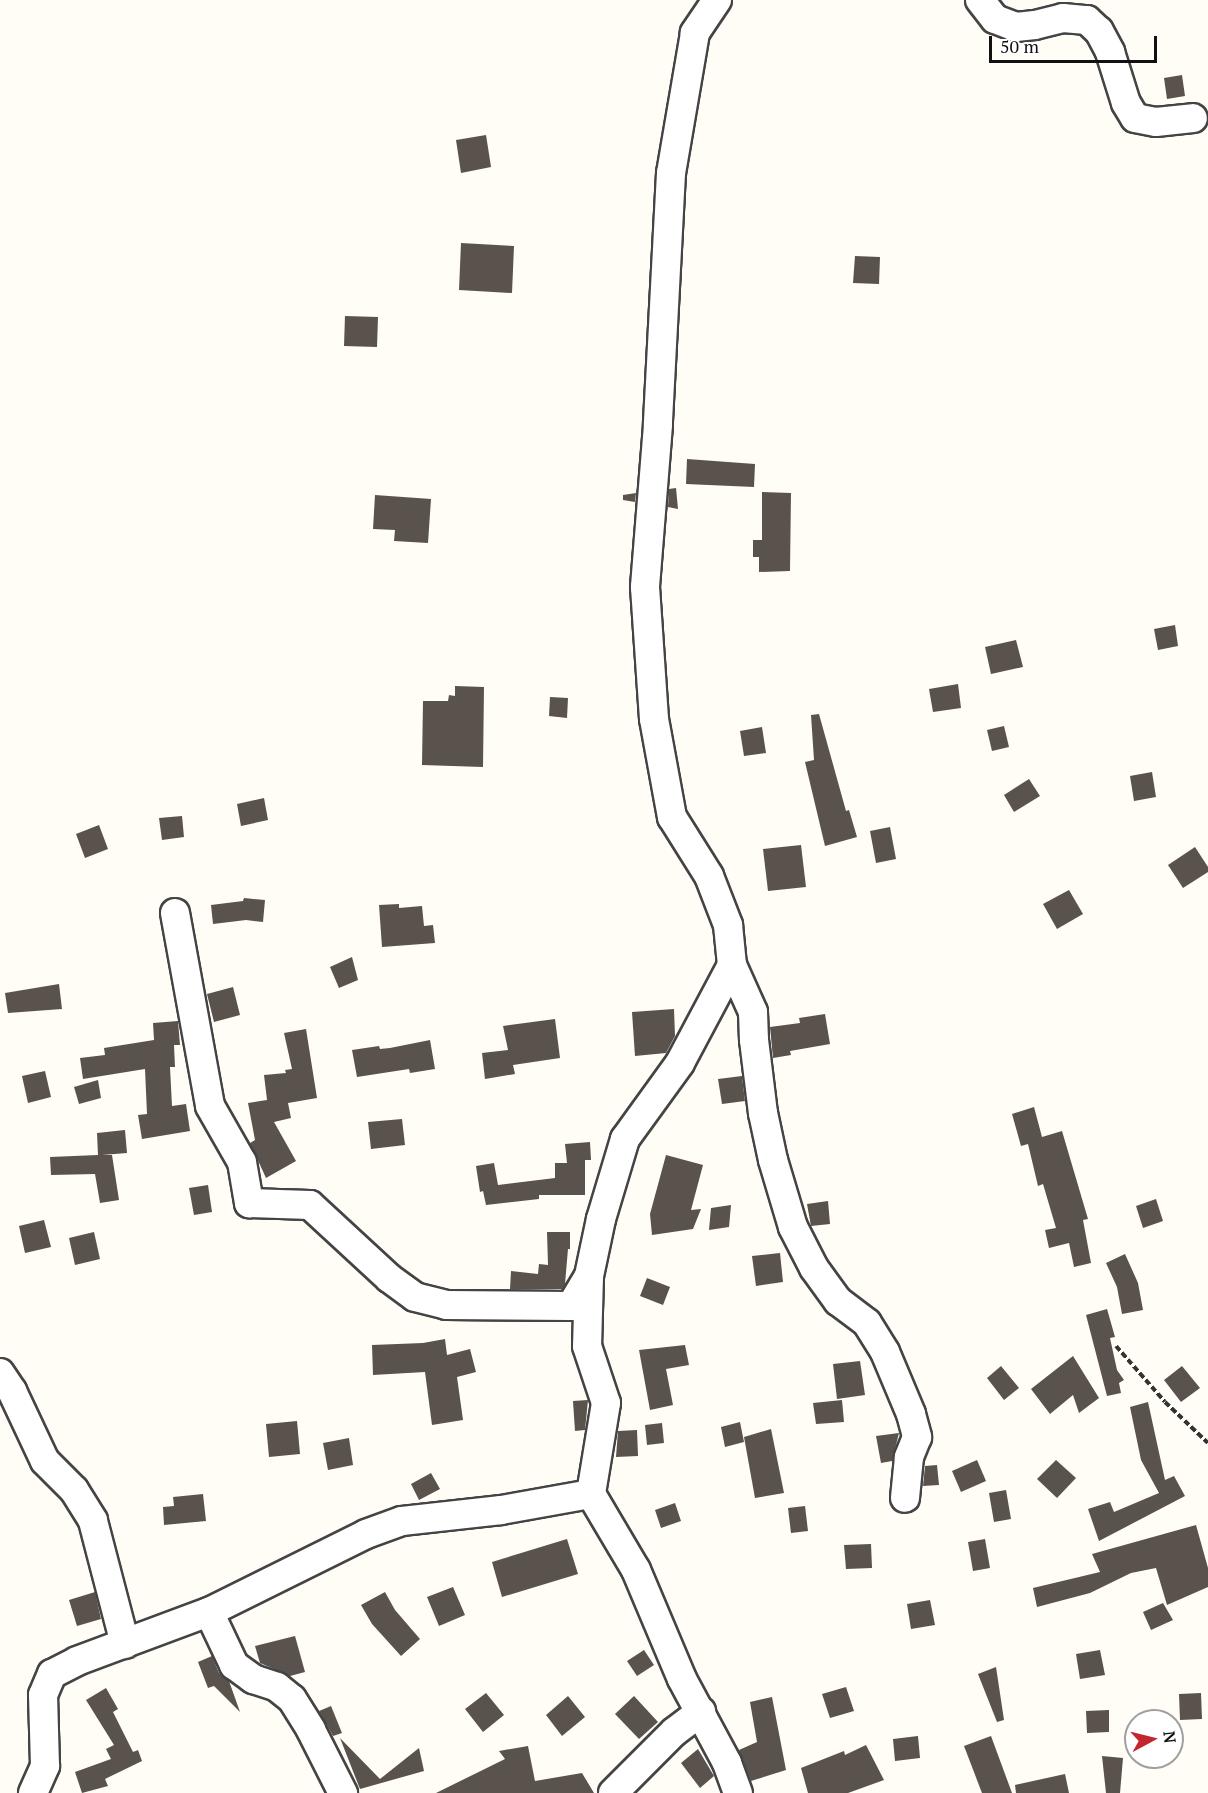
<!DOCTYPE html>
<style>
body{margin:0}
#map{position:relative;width:1208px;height:1793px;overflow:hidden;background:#fffdf5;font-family:"PT Serif",serif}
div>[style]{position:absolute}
.building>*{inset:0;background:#5a524d}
.path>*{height:4px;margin-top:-2px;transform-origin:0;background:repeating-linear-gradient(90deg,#333 0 6px,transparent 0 9px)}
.roads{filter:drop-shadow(2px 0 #444) drop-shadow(-2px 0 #444) drop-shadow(0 2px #444) drop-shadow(0 -2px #444)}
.minor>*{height:28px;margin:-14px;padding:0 14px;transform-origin:14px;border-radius:14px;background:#fff}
span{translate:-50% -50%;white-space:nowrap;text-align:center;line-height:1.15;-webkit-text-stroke:6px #fff;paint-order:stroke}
.north{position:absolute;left:1124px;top:1709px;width:60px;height:60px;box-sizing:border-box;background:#fff;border:2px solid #a0a0a0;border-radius:50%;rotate:83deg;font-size:16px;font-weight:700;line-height:24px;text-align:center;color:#111}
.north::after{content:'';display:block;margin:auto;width:21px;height:27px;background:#c4262e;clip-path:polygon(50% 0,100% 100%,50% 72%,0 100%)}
.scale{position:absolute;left:989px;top:36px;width:168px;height:27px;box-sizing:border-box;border:3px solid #111;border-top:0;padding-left:8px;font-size:18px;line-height:21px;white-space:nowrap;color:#111;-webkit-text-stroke:4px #fff;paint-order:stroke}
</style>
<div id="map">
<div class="building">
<i style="clip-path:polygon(1182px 75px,1185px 96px,1167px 99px,1164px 78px)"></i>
<i style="clip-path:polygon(486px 135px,491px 167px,461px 173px,456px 140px)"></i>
<i style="clip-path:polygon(461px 243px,514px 246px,512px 293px,459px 290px)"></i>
<i style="clip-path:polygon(855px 256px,880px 257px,879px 284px,853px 283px)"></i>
<i style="clip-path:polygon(345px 316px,378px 317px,377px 347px,344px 346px)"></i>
<i style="clip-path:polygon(687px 459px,755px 464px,754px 487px,686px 484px)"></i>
<i style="clip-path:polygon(676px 488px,678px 509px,668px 507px,669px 489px)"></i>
<i style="clip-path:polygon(762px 492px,791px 493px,790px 571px,759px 572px,759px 557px,753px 557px,753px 540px,762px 540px)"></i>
<i style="clip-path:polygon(636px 493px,635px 502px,623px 500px,623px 495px)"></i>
<i style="clip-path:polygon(375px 495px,431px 499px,428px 543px,394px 541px,395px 530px,373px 529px)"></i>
<i style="clip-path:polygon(1175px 625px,1178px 646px,1158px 650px,1154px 629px)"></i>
<i style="clip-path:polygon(1016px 640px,1023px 667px,991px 674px,985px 647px)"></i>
<i style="clip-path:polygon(958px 684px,961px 708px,933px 712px,929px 689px)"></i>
<i style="clip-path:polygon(455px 686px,484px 687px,483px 767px,422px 765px,423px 701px,448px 701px,449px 695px,455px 696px)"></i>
<i style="clip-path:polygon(550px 697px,568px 698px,567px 718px,549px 716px)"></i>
<i style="clip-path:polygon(819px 714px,846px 811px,849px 810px,857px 837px,825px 846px,805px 762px,814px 760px,811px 715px)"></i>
<i style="clip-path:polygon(1004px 726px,1009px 747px,992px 751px,987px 730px)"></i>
<i style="clip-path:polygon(762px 727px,766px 753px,744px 756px,740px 731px)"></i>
<i style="clip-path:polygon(1152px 772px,1156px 797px,1134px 801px,1130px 776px)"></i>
<i style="clip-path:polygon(1029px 779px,1040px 796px,1014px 812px,1004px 795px)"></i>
<i style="clip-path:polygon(264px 798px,268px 820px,241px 826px,237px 804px)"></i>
<i style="clip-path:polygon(182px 816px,184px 837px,162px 840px,159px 818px)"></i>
<i style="clip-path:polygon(99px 825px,108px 849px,85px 858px,76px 834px)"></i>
<i style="clip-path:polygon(890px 827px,896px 859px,876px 863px,870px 831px)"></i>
<i style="clip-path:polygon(801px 845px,806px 887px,768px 891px,763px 849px)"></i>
<i style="clip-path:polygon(1195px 847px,1208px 867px,1208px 872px,1183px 888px,1168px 865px)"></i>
<i style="clip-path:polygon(1069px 890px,1083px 914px,1057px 929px,1043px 904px)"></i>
<i style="clip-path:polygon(244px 898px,265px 900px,263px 922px,246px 920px,213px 924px,211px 905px,243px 901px)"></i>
<i style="clip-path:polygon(399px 904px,399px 908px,422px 906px,424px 926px,433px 925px,435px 943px,382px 947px,379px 905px)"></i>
<i style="clip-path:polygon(352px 957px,358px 980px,339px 988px,330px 967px)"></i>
<i style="clip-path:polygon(59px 984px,62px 1009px,8px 1013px,5px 993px)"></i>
<i style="clip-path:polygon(233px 987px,240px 1015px,214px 1022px,207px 994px)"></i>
<i style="clip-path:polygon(674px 1009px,675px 1036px,666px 1053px,635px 1056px,632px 1012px)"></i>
<i style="clip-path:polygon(825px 1014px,830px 1044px,790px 1051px,791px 1055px,773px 1058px,770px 1027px,800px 1023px,799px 1018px)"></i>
<i style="clip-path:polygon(555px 1019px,560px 1058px,513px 1065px,515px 1074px,485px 1079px,482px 1053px,508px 1050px,503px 1026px)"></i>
<i style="clip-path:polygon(178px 1021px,180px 1045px,174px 1045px,175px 1067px,170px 1067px,172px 1106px,186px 1104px,190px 1131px,142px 1139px,138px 1115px,147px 1114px,145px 1069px,83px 1079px,80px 1058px,105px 1055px,104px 1048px,154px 1040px,153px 1023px)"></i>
<i style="clip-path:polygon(306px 1029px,317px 1098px,288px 1103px,291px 1118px,274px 1122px,296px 1161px,266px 1178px,250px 1143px,255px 1140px,248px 1103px,267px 1100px,264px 1075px,286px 1073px,285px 1070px,292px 1069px,284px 1033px)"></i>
<i style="clip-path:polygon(430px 1040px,435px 1069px,410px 1073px,409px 1069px,357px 1077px,352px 1050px,379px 1046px,380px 1049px,390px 1048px)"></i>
<i style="clip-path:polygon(45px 1071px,51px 1097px,28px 1103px,22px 1076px)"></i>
<i style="clip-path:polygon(742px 1076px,745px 1101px,722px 1104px,718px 1079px)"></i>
<i style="clip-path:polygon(98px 1080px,101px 1098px,79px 1104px,74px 1087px)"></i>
<i style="clip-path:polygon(1034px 1107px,1042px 1137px,1062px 1131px,1088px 1219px,1083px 1220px,1091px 1263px,1074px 1267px,1069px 1243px,1049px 1248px,1045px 1230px,1056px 1228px,1043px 1184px,1038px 1186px,1028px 1144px,1021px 1146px,1012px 1114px)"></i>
<i style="clip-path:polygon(402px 1119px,405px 1145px,371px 1149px,368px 1122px)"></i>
<i style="clip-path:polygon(125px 1130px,127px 1153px,102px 1155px,112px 1155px,119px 1200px,100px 1203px,95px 1174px,51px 1175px,50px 1157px,98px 1155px,97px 1133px)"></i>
<i style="clip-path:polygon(590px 1142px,591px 1160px,585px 1160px,585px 1195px,539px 1195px,539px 1199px,486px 1205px,483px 1191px,480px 1192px,476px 1166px,494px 1163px,498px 1185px,555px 1178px,555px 1163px,567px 1163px,565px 1144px)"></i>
<i style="clip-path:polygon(666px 1155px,703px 1165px,691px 1210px,701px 1209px,693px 1229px,652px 1235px,650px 1214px)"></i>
<i style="clip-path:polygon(208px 1185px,212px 1212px,194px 1215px,189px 1188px)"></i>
<i style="clip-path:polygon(1156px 1199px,1163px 1221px,1143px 1228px,1136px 1206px)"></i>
<i style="clip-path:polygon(828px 1201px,830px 1224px,811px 1226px,807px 1204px)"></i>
<i style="clip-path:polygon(731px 1205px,729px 1227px,709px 1230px,711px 1208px)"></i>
<i style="clip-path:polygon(44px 1220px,51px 1247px,25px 1253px,19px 1226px)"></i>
<i style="clip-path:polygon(94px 1232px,100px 1259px,75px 1265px,69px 1238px)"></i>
<i style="clip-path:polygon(547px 1232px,570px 1232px,570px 1249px,568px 1249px,565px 1284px,562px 1289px,510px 1289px,511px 1271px,538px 1274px,539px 1264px,548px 1265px)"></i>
<i style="clip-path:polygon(780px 1253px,783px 1282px,756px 1286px,752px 1256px)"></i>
<i style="clip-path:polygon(1125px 1254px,1138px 1283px,1143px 1310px,1122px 1314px,1117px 1287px,1106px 1263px)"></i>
<i style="clip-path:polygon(647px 1278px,670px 1287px,663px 1305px,640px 1296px)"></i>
<i style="clip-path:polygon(1107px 1309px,1115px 1337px,1110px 1338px,1117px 1370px,1124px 1380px,1119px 1383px,1121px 1393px,1107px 1396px,1086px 1315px)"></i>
<i style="clip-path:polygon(445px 1339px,447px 1355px,470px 1349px,476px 1372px,457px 1377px,463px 1420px,432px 1425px,425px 1372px,373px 1375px,372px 1345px,423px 1343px)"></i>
<i style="clip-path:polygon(685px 1345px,689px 1365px,666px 1369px,673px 1405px,650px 1410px,639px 1350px)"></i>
<i style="clip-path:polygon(1073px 1356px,1099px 1398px,1079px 1413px,1073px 1395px,1050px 1414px,1031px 1389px)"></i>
<i style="clip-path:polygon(860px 1361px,865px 1395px,837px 1399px,833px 1364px)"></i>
<i style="clip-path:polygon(1001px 1366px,1019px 1388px,1004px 1400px,987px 1378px)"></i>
<i style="clip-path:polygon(1182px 1366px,1200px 1388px,1181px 1402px,1164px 1380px)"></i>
<i style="clip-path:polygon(588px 1400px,585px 1430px,575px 1431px,573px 1401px)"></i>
<i style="clip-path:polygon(842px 1400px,844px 1422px,816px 1424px,813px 1403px)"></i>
<i style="clip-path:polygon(1148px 1402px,1165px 1480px,1174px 1476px,1185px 1496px,1099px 1541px,1088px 1509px,1110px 1502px,1114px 1512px,1159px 1493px,1141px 1460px,1130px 1407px)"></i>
<i style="clip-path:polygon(297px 1421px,300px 1454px,269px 1457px,266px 1424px)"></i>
<i style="clip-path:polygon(740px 1422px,744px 1442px,725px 1447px,721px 1427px)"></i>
<i style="clip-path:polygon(662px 1423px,664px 1443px,647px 1445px,645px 1425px)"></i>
<i style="clip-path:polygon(771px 1429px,784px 1493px,755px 1498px,744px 1437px)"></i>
<i style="clip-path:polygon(637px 1430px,638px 1456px,616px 1457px,618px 1431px)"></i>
<i style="clip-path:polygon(899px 1433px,892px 1461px,881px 1463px,876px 1436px)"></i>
<i style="clip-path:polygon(349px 1438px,353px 1465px,328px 1470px,323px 1443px)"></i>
<i style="clip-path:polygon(977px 1460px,986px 1481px,961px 1492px,952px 1471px)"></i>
<i style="clip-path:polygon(1056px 1460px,1076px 1478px,1057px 1498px,1037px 1479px)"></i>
<i style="clip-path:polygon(937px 1465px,939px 1485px,923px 1486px,925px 1466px)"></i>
<i style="clip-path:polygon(431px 1473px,440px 1489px,419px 1500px,411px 1484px)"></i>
<i style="clip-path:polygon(1006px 1490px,1011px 1519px,994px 1522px,989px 1493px)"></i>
<i style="clip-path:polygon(203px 1494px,206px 1521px,164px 1525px,163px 1507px,174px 1506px,173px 1497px)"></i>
<i style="clip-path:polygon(675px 1503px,681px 1521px,661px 1528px,655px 1510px)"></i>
<i style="clip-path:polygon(805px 1506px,808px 1531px,791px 1533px,788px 1508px)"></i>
<i style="clip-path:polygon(1196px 1525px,1208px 1568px,1208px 1587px,1167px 1605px,1156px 1568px,1131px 1573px,1090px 1593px,1037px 1607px,1033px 1588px,1100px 1572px,1092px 1554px)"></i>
<i style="clip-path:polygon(567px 1539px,578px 1574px,502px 1597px,492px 1562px)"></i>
<i style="clip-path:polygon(985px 1539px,990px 1568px,973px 1571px,968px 1542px)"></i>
<i style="clip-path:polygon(871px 1544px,872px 1568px,846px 1569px,844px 1545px)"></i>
<i style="clip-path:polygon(453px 1587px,465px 1615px,439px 1626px,427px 1597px)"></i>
<i style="clip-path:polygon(95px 1592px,101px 1619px,77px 1626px,69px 1600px)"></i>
<i style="clip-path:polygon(385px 1592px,395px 1610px,420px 1639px,401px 1656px,372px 1624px,361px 1605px)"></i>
<i style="clip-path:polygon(930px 1600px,935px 1625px,911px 1629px,907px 1604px)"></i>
<i style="clip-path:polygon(1163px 1603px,1173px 1620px,1151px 1630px,1143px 1612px)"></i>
<i style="clip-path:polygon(295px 1636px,305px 1672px,290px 1676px,260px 1663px,255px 1646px)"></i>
<i style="clip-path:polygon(644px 1650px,654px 1665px,637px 1676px,627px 1661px)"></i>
<i style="clip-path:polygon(1100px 1650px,1105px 1675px,1080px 1679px,1076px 1654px)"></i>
<i style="clip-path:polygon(212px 1656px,219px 1673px,229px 1681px,240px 1712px,214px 1686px,208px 1688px,198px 1662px)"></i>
<i style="clip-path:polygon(996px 1667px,1004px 1720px,997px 1722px,978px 1674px)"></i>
<i style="clip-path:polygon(846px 1687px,854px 1711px,830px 1718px,822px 1694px)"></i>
<i style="clip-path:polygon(106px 1688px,118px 1709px,113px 1712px,133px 1752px,138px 1750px,142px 1761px,105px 1779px,108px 1786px,82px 1793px,75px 1772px,111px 1759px,106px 1749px,114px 1745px,86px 1700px)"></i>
<i style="clip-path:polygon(486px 1693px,504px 1715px,483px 1732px,465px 1709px)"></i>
<i style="clip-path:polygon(1201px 1693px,1202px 1719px,1180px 1720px,1179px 1694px)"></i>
<i style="clip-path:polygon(568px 1696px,585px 1717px,562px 1736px,546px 1715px)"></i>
<i style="clip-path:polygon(634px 1696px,658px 1722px,639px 1739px,615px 1714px)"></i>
<i style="clip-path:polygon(772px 1697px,786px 1770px,751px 1781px,739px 1750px,757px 1742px,750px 1702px)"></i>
<i style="clip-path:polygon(331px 1706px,342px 1733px,333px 1736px,319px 1711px)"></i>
<i style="clip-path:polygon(1109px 1710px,1109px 1732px,1087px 1733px,1086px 1711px)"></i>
<i style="clip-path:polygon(918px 1736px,920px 1758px,895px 1761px,893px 1739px)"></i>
<i style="clip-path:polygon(991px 1736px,1012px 1793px,982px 1793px,964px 1746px)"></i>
<i style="clip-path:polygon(340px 1738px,380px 1779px,419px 1748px,424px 1771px,360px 1789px)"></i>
<i style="clip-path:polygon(866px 1745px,884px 1780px,848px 1793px,808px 1793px,801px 1768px,844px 1751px,845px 1755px)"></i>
<i style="clip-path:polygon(528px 1746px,535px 1781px,582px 1773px,594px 1793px,436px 1793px,505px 1759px,499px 1751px)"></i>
<i style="clip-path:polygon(698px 1749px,714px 1776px,700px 1788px,681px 1763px)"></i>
<i style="clip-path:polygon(1102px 1756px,1123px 1758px,1120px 1793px,1106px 1793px)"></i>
<i style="clip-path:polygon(1065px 1774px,1069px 1793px,1016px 1793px,1015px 1785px)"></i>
</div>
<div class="path">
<i style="left:1116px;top:1346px;width:74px;rotate:48.8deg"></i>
<i style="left:1165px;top:1402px;width:59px;rotate:43.6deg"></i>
</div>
<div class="roads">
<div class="minor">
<i style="left:717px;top:0;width:40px;rotate:124deg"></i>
<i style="left:695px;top:33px;width:142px;rotate:99.7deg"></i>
<i style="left:671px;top:173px;width:252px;rotate:93deg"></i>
<i style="left:658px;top:425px;width:163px;rotate:94.6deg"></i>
<i style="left:645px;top:587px;width:132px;rotate:86.1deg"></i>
<i style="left:654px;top:719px;width:100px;rotate:79.6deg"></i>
<i style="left:672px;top:817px;width:70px;rotate:57.9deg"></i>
<i style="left:709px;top:876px;width:53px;rotate:68.8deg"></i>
<i style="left:728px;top:925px;width:40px;rotate:84.3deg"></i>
<i style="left:732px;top:965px;width:111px;rotate:118deg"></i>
<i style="left:680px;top:1063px;width:94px;rotate:125.9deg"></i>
<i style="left:625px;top:1139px;width:84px;rotate:106.7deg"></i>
<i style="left:601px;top:1219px;width:58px;rotate:101.9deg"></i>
<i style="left:589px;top:1276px;width:70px;rotate:91.6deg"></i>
<i style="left:587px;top:1346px;width:60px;rotate:71.6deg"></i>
<i style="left:606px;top:1403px;width:92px;rotate:99.4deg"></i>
<i style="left:591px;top:1494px;width:88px;rotate:59.4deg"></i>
<i style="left:636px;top:1570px;width:118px;rotate:67.1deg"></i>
<i style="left:682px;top:1679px;width:95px;rotate:61.8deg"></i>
<i style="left:727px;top:1763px;width:32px;rotate:70deg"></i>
<i style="left:980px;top:0;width:24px;rotate:52deg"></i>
<i style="left:995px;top:19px;width:22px;rotate:21deg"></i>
<i style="left:1016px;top:27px;width:19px;rotate:-6deg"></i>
<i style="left:1035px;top:25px;width:29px;rotate:-14deg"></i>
<i style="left:1063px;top:18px;width:24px;rotate:5deg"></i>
<i style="left:1087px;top:20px;width:16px;rotate:43deg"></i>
<i style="left:1099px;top:31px;width:24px;rotate:62deg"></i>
<i style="left:1110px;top:52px;width:53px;rotate:72.6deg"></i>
<i style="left:1126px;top:103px;width:17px;rotate:59deg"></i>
<i style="left:1135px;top:118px;width:21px;rotate:11deg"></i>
<i style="left:1156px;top:122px;width:37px;rotate:-6deg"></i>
<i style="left:175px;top:913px;width:196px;rotate:79.7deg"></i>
<i style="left:210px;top:1106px;width:64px;rotate:60.3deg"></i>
<i style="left:242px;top:1162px;width:42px;rotate:80.3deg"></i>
<i style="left:249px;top:1203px;width:61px;rotate:1.9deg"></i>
<i style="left:310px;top:1205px;width:108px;rotate:42.7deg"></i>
<i style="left:389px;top:1278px;width:32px;rotate:36deg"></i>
<i style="left:415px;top:1297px;width:32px;rotate:14deg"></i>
<i style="left:446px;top:1305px;width:125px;rotate:0.5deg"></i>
<i style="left:571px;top:1306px;width:35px;rotate:-59deg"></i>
<i style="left:732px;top:965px;width:51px;rotate:65.9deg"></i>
<i style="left:753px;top:1012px;width:28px;rotate:88deg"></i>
<i style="left:754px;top:1040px;width:74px;rotate:83deg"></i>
<i style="left:763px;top:1113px;width:48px;rotate:78deg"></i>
<i style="left:773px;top:1160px;width:70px;rotate:73.4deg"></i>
<i style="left:793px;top:1227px;width:46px;rotate:62.9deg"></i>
<i style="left:814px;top:1268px;width:41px;rotate:54deg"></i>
<i style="left:838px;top:1301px;width:36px;rotate:37deg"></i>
<i style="left:867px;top:1323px;width:34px;rotate:58deg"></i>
<i style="left:885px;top:1352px;width:67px;rotate:67.2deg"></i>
<i style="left:911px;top:1414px;width:24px;rotate:75deg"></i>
<i style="left:917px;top:1437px;width:22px;rotate:112deg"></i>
<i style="left:909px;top:1457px;width:41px;rotate:95.6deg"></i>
<i style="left:0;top:1373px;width:22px;rotate:56deg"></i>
<i style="left:12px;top:1391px;width:77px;rotate:64.8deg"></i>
<i style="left:45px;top:1461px;width:41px;rotate:45deg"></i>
<i style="left:74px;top:1490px;width:36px;rotate:58deg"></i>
<i style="left:93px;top:1521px;width:127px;rotate:75.4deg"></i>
<i style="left:209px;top:1612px;width:59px;rotate:64.7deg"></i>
<i style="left:234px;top:1665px;width:24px;rotate:36deg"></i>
<i style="left:253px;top:1679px;width:25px;rotate:18deg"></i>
<i style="left:277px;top:1687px;width:19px;rotate:39deg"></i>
<i style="left:292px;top:1699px;width:36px;rotate:58deg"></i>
<i style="left:311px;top:1730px;width:71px;rotate:63.1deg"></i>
<i style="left:33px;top:1793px;width:30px;rotate:-66deg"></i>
<i style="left:45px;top:1766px;width:71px;rotate:-91.6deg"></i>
<i style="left:43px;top:1695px;width:23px;rotate:-67deg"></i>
<i style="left:52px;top:1674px;width:28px;rotate:-27deg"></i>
<i style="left:77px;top:1661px;width:141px;rotate:-20.4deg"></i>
<i style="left:209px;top:1612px;width:175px;rotate:-26.4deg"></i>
<i style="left:366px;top:1534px;width:38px;rotate:-20deg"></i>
<i style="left:402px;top:1521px;width:100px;rotate:-6.3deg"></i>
<i style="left:501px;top:1510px;width:91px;rotate:-10.1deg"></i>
<i style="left:613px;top:1793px;width:86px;rotate:-45deg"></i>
<i style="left:674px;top:1732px;width:34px;rotate:-37deg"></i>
</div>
</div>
<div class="north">N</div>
<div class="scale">50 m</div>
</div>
